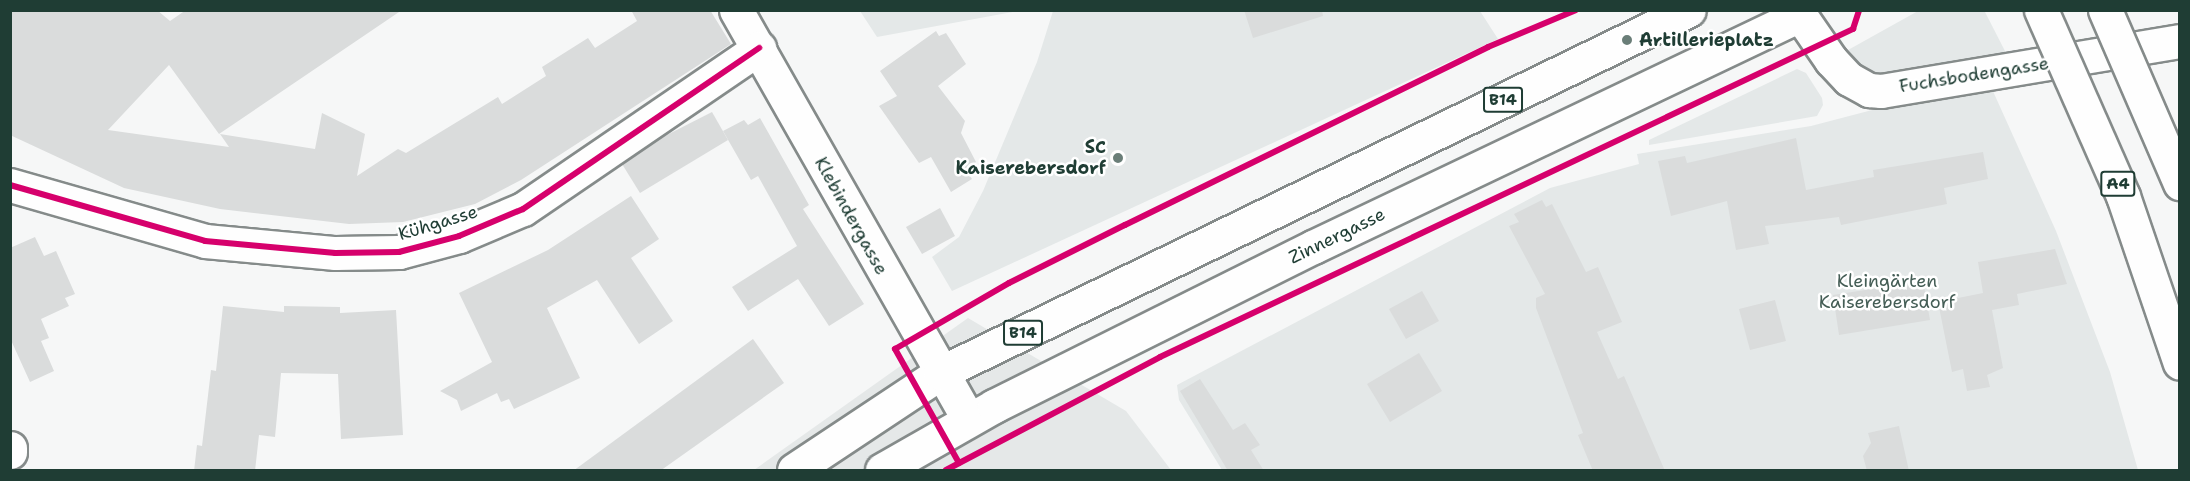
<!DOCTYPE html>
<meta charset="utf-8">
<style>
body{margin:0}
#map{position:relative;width:2190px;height:481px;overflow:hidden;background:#f6f7f7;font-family:"Shantell Sans",sans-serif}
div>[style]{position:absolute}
.built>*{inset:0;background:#e5e8e8}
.green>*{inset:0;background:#e4e8e8}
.building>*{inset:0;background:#dadcdc}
.roads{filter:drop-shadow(2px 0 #858b8a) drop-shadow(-2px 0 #858b8a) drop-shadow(0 2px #858b8a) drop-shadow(0 -2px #858b8a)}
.minor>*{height:33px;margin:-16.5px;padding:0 16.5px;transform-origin:16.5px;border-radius:16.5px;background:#fefefe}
.primary>*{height:33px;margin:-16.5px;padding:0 16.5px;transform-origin:16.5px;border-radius:16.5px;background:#fefefe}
.bridges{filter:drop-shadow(2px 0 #858b8a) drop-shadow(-2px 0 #858b8a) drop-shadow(0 2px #858b8a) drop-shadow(0 -2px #858b8a)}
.motorway-bridge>*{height:33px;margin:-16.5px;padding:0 16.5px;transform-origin:16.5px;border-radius:16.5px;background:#fefefe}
.cycleway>*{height:6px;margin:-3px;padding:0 3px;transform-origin:3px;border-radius:3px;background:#d6006c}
.dots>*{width:16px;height:16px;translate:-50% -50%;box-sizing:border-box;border:3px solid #fff;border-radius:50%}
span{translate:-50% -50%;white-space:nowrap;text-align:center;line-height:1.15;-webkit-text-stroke:5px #fff;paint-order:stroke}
.shield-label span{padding:2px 4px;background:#fff;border:2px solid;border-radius:4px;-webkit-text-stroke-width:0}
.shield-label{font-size:16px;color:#1f3d34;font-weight:700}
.poi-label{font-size:18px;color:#1f3d34;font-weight:700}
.left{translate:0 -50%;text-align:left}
.right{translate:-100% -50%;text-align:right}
.street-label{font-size:18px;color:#1f3d34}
.park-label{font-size:18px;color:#445d55}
.frame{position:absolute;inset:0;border:12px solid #1f3d34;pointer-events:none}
</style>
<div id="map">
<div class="built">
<i style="clip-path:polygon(968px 318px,1126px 411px,1171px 470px,754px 470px)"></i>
</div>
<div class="green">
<i style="clip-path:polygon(1984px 10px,2007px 55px,1882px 76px,1862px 68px,1848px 50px,1918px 11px)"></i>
<i style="clip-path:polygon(860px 11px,1018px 11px,877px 37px)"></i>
<i style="clip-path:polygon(1053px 11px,1480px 11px,1498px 39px,952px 291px,932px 257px,959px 237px,983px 191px,1037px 62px)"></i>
<i style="clip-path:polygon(1797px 69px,1806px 73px,1822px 98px,1823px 105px,1817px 116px,1649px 145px,1649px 140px)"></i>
<i style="clip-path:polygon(1992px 89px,2056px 231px,2110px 372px,2138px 470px,1222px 470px,1179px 400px,1177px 385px,1550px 188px,1639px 164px,1637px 154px,1811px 126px,1899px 103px)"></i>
</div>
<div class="building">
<i style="clip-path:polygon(10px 10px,157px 10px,170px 21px,186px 10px,402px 10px,219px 134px,169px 65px,108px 130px,229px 147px,220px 134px,315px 149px,322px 113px,365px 134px,357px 176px,398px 149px,406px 153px,498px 97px,502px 104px,546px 76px,542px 67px,588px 38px,595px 48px,637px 21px,631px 10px,710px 10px,731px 44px,521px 180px,475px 204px,403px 222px,349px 224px,220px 209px,124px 188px,10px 135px)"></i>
<i style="clip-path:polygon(1244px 10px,1322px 10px,1323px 16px,1253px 38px)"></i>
<i style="clip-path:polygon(936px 31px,939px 36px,946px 33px,966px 64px,938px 86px,965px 121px,961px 133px,976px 162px,965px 169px,972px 179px,951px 192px,931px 157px,919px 163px,879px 106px,897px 96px,880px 71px)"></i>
<i style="clip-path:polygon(712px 112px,728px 140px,640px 193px,622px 164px,657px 140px)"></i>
<i style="clip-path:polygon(760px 118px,809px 205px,803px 209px,864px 304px,829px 326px,798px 279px,748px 311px,732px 287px,797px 246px,758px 176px,751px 180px,723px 131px,744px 120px,748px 125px)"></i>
<i style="clip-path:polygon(1796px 138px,1806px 190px,1874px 177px,1873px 170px,1983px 152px,1988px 179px,1944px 188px,1947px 204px,1841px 225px,1839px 217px,1765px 226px,1769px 244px,1736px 250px,1727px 201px,1671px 216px,1658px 161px,1685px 156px,1687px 163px)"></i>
<i style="clip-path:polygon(631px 196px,659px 239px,631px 258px,673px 321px,639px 344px,597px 280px,547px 308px,580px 378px,514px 409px,509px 399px,501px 402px,497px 393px,461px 411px,457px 400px,440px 391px,492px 362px,459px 293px,548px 250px)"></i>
<i style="clip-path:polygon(1542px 200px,1546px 207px,1552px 204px,1586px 272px,1598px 267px,1622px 322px,1597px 332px,1618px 379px,1624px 376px,1665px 471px,1593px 471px,1578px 435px,1583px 433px,1536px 308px,1536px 298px,1545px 294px,1509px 226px,1519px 222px,1514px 214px)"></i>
<i style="clip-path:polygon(940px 208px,955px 236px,922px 254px,906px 227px)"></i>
<i style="clip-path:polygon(35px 237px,44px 256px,56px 251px,75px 294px,65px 298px,69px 306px,41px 319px,49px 338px,41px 341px,54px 371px,30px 382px,10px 338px,10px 248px)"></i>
<i style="clip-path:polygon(2055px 249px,2067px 284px,2017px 294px,2019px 305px,1992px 310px,2003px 368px,1987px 375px,1990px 387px,1967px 391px,1963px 369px,1952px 372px,1938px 302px,1983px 293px,1978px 262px)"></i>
<i style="clip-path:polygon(1923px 281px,1930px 320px,1839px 335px,1833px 295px)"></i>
<i style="clip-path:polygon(1422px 291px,1439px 321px,1406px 339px,1389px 309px)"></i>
<i style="clip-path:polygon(1775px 300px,1786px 341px,1750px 350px,1739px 309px)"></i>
<i style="clip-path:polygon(223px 306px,284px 312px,284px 306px,340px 307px,340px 313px,396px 310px,403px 435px,341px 439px,338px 374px,281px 373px,275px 437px,259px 435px,255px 471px,194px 471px,197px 445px,202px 446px,211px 370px,216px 371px)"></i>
<i style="clip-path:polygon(753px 339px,784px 383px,660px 471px,573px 471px)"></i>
<i style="clip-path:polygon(1419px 353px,1442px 391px,1390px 422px,1367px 384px)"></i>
<i style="clip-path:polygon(1200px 379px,1233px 430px,1245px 423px,1260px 445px,1251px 450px,1264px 471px,1228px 471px,1180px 391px)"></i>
<i style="clip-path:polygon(1899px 426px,1909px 471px,1867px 471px,1863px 456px,1871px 443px,1868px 433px)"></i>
</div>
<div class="roads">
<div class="minor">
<i style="left:736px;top:10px;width:470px;rotate:60.4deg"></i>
<i style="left:1800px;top:15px;width:55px;rotate:55.4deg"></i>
<i style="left:1831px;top:60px;width:26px;rotate:47deg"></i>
<i style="left:1849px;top:79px;width:23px;rotate:29deg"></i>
<i style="left:1869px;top:90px;width:12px;rotate:5deg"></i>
<i style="left:1881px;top:91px;width:303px;rotate:-9.5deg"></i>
<i style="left:10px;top:185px;width:203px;rotate:16deg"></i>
<i style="left:205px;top:241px;width:131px;rotate:5.3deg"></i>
<i style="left:335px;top:253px;width:64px;rotate:-0.9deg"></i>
<i style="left:399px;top:252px;width:62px;rotate:-14.9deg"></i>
<i style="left:459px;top:236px;width:69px;rotate:-22.9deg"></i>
<i style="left:523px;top:209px;width:286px;rotate:-34.3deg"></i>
<i style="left:10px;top:448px;width:4px;rotate:90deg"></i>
</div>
<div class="primary">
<i style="left:794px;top:470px;width:175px;rotate:-33.6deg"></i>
<i style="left:940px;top:373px;width:832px;rotate:-25.86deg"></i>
<i style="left:882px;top:470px;width:129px;rotate:-29.7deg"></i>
<i style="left:994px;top:406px;width:356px;rotate:-26.5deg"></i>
<i style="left:1313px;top:247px;width:539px;rotate:-25.47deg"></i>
<i style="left:1800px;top:15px;width:5px;rotate:-112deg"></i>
</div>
</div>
<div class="bridges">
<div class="motorway-bridge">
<i style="left:2041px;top:10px;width:203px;rotate:66.2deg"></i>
<i style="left:2123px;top:196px;width:176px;rotate:71.2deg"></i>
<i style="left:2105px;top:10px;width:189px;rotate:66.6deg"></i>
</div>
</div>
<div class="cycleway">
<i style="left:10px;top:185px;width:203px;rotate:16deg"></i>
<i style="left:205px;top:241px;width:131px;rotate:5.3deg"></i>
<i style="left:335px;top:253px;width:64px;rotate:-0.9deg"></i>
<i style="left:399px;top:252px;width:62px;rotate:-14.9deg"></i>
<i style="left:459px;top:236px;width:69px;rotate:-22.9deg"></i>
<i style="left:523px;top:209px;width:286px;rotate:-34.3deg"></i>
<i style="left:959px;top:463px;width:131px;rotate:-119.3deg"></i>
<i style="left:895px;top:349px;width:132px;rotate:-30.1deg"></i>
<i style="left:1009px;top:283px;width:130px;rotate:-26.6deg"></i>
<i style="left:1125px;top:225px;width:404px;rotate:-26.1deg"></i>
<i style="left:1488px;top:47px;width:95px;rotate:-22.8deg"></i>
<i style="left:946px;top:470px;width:242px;rotate:-27.8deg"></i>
<i style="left:1160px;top:357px;width:767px;rotate:-25.33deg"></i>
<i style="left:1853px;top:29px;width:20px;rotate:-72deg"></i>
</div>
<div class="dots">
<i style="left:1627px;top:40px;background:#6a7e78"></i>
<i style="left:1118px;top:158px;background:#6a7e78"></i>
</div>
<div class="shield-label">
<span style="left:1503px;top:100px">B14</span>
<span style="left:2118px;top:184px">A4</span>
<span style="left:1023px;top:333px">B14</span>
</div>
<div class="poi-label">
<span class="left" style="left:1639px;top:40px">Artillerieplatz</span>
<span class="right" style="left:1106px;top:158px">SC<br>Kaiserebersdorf</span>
</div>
<div class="street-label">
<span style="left:1974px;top:75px;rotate:-9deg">Fuchsbodengasse</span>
<span style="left:851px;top:216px;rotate:61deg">Klebindergasse</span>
<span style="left:438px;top:223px;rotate:-17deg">Kühgasse</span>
<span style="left:1337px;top:236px;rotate:-26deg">Zinnergasse</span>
</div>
<div class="park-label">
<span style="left:1887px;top:292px">Kleingärten<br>Kaiserebersdorf</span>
</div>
<div class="frame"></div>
</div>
